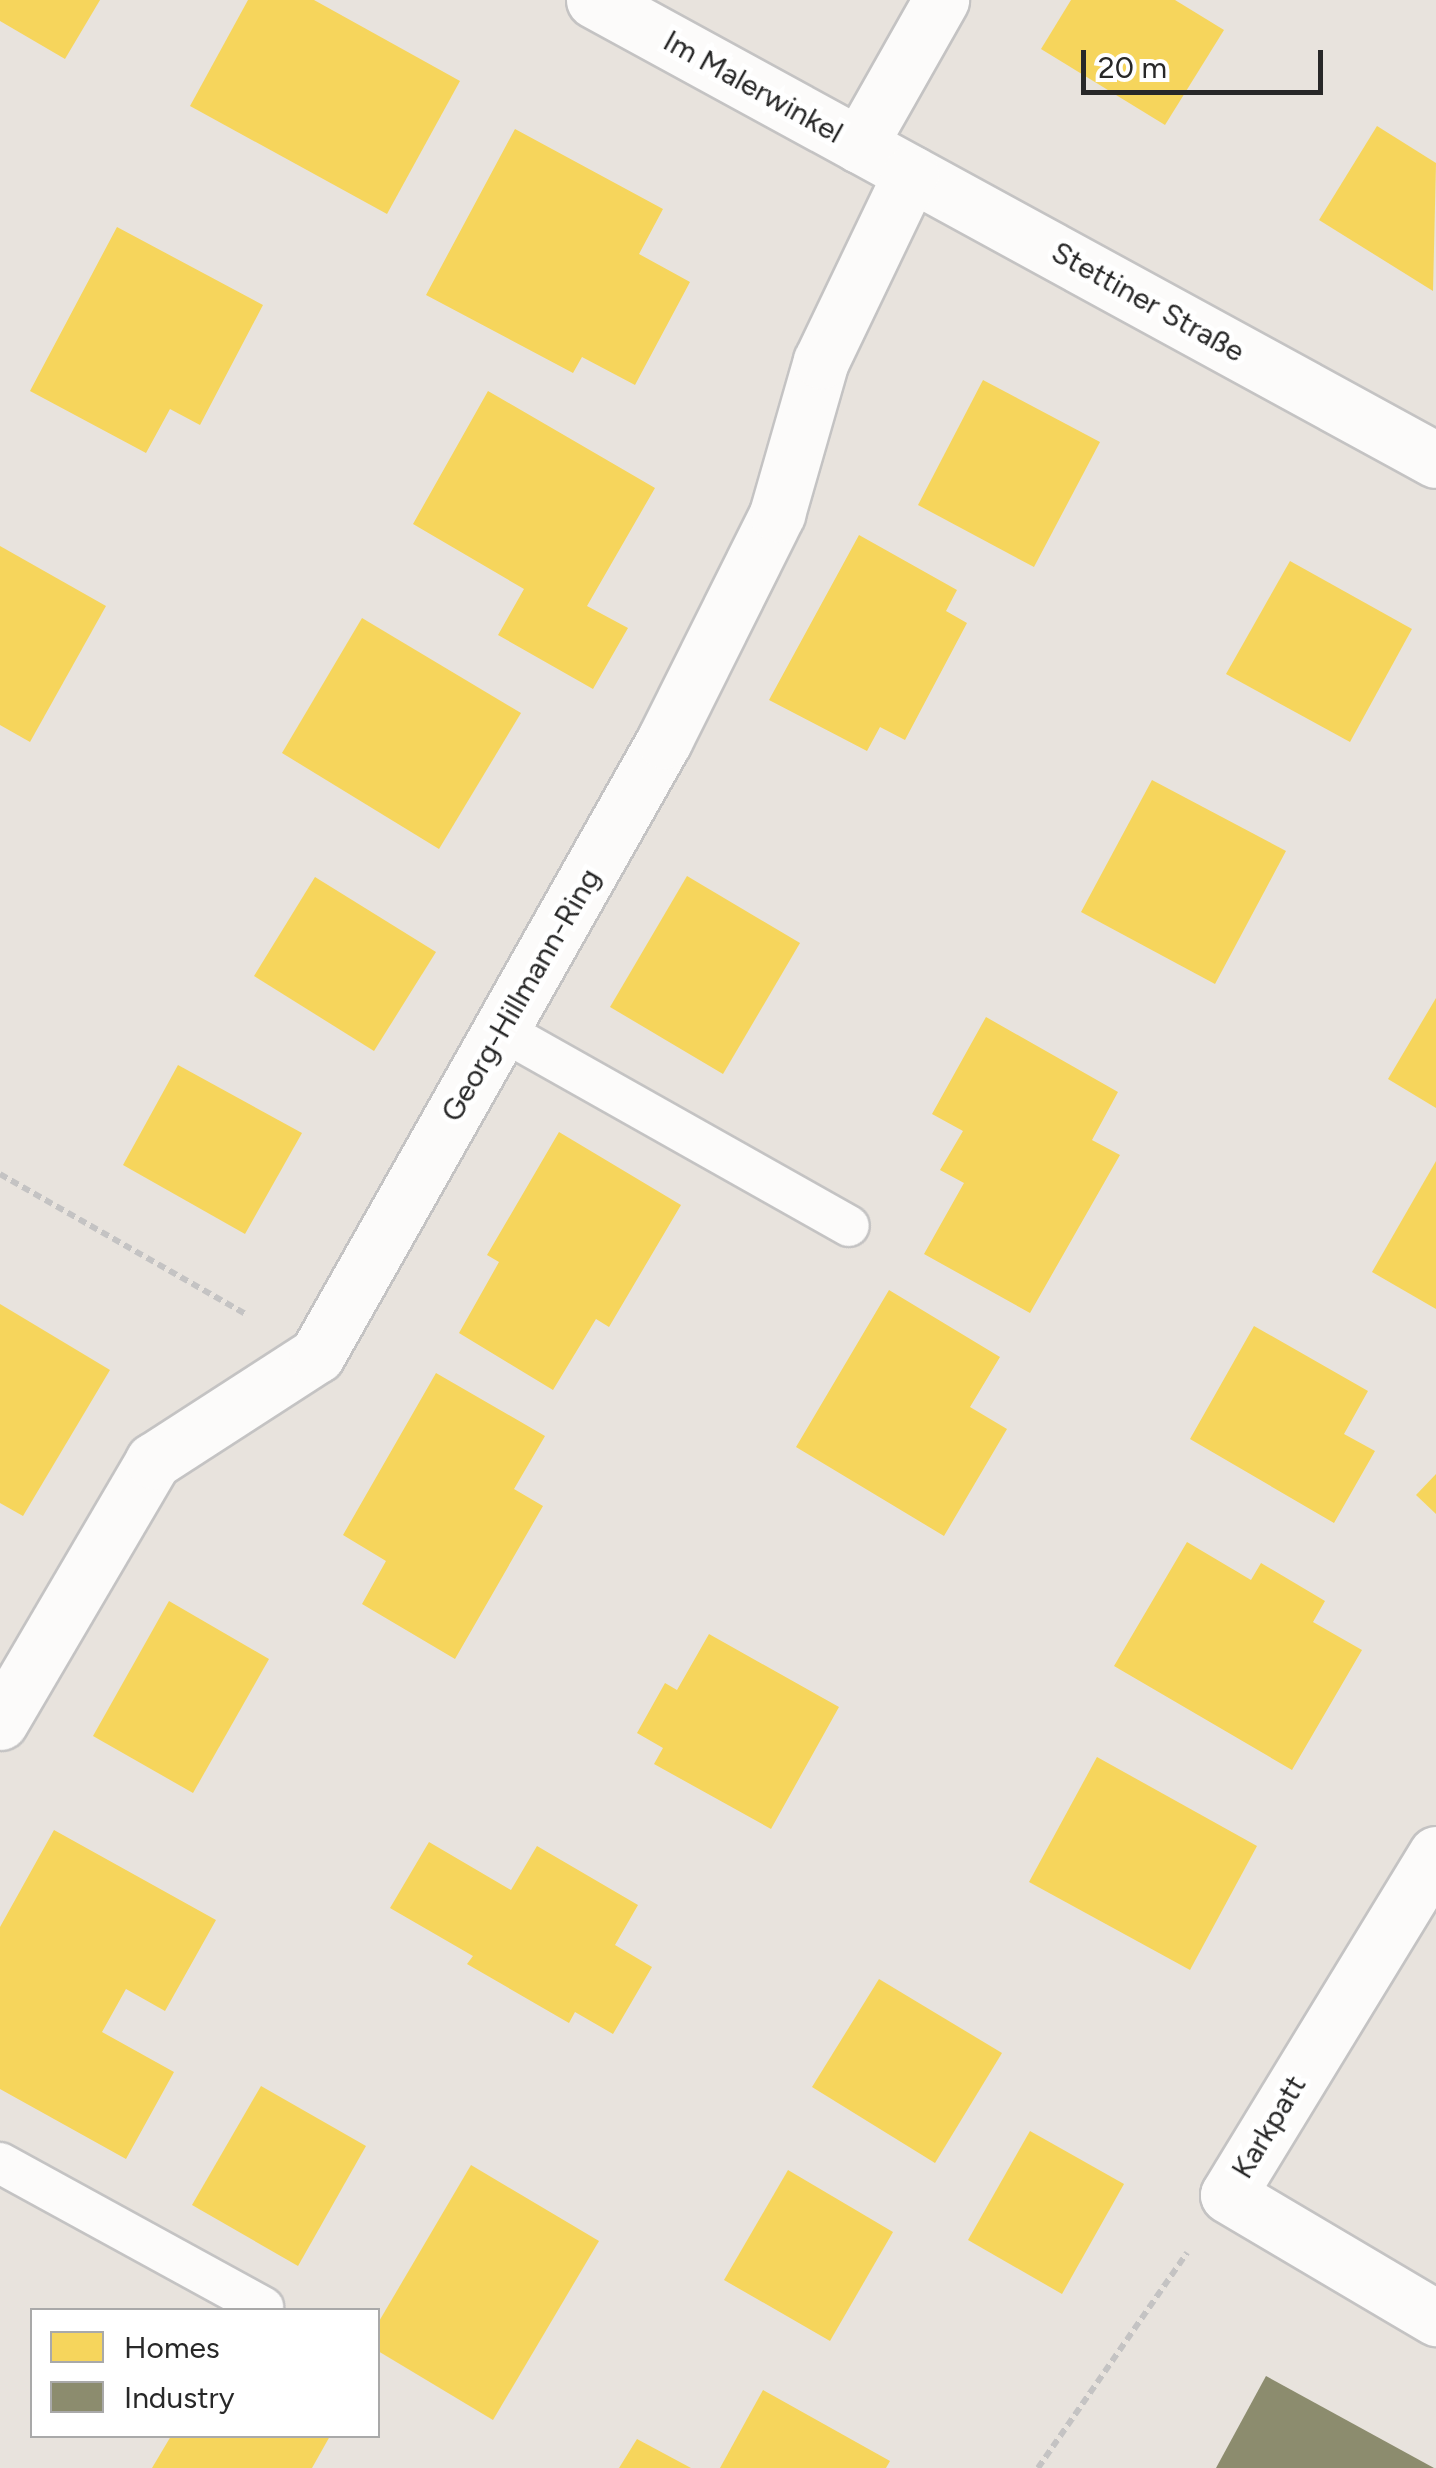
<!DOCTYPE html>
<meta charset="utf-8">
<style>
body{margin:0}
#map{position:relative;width:1436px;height:2468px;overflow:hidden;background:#e8e3dd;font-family:Figtree,sans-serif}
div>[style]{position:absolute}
.homes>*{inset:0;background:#f6d55c}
.industry>*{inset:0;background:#8c8c6e}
.path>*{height:6px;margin-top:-3px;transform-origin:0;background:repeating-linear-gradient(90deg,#c4c3c3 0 8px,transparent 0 13px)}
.roads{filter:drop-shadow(2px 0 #c4c3c3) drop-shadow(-2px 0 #c4c3c3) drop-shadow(0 2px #c4c3c3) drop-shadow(0 -2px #c4c3c3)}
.lane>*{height:40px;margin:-20px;padding:0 20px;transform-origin:20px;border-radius:20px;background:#fcfbfa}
.street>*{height:55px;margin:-27.5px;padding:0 27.5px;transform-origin:27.5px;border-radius:27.5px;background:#fcfbfa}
span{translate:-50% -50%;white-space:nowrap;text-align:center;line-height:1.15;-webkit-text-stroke:10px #fff;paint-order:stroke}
.street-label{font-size:30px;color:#282828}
.legend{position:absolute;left:30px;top:2308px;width:350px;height:130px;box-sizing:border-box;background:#fff;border:2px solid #a9a9a9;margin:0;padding:12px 18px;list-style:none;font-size:30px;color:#282828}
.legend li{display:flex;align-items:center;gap:20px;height:50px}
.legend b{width:50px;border:2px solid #a9a9a9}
.scale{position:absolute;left:1081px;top:50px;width:242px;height:45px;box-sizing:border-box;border:5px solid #282828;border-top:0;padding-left:12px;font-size:30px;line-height:35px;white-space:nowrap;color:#282828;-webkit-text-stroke:8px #fff;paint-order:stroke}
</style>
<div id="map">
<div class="homes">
<i style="clip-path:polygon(0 0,100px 0,65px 59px,0 21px)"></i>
<i style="clip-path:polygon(248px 0,314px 0,460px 81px,387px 214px,190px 106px)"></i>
<i style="clip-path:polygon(1071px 0,1175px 0,1224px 30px,1165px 125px,1041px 49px)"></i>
<i style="clip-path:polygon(1377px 126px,1436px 163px,1433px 291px,1319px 220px)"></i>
<i style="clip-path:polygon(515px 129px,663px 209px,639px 254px,690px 282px,635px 385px,582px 357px,573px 373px,426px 295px)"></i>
<i style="clip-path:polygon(117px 227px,263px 305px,200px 425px,170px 409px,146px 453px,30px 391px)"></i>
<i style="clip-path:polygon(983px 380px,1100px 442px,1034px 567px,918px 505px)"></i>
<i style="clip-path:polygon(488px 391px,655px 488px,587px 606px,628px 628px,593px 689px,498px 635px,524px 589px,413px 524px)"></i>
<i style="clip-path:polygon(859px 535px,957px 590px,946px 611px,967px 623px,905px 740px,880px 727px,867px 751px,769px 700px)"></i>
<i style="clip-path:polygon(0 546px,106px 606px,30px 742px,0 725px)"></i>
<i style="clip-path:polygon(1290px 561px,1412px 629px,1350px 742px,1226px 674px)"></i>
<i style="clip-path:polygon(362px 618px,521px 713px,439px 849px,282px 753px)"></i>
<i style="clip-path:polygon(1152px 780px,1286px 851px,1215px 984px,1081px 912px)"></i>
<i style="clip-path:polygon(687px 876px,800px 943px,723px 1074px,610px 1007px)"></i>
<i style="clip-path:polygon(315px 877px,436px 952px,374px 1051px,254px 976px)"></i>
<i style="clip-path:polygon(1436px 998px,1436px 1108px,1388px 1079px)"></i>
<i style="clip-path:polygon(986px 1017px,1118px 1092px,1092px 1140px,1120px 1155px,1030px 1313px,924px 1254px,964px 1183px,940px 1170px,963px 1131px,932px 1114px)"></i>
<i style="clip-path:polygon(178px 1065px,302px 1133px,245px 1234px,123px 1165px)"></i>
<i style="clip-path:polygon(559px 1132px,681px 1205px,609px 1327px,596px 1319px,553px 1390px,459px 1333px,499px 1262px,487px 1255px)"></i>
<i style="clip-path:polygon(1436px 1161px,1436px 1309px,1372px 1272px)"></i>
<i style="clip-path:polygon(889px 1290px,1000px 1357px,970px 1407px,1007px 1429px,944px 1536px,796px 1447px)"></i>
<i style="clip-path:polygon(0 1304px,110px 1370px,23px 1516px,0 1503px)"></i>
<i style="clip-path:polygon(1254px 1326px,1368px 1391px,1344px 1434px,1375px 1451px,1334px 1523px,1190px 1439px)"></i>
<i style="clip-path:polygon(436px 1373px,545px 1436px,514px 1489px,543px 1506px,455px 1659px,362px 1604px,386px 1561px,343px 1535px)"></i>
<i style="clip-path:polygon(1436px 1474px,1436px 1514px,1416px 1495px)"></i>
<i style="clip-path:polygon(1187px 1542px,1251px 1580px,1261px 1563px,1325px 1601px,1313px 1622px,1362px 1650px,1292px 1770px,1114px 1666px)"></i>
<i style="clip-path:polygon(169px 1601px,269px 1659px,193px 1793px,93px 1736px)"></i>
<i style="clip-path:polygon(709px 1634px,839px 1707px,771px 1829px,654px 1764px,663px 1748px,637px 1733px,665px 1683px,677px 1690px)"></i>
<i style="clip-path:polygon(1097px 1757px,1257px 1846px,1190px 1970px,1029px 1882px)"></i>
<i style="clip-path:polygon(54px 1830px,216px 1920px,165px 2011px,126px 1989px,102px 2032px,174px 2072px,126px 2159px,0 2089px,0 1927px)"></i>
<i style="clip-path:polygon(429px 1842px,511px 1890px,537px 1846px,638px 1905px,615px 1945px,652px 1967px,613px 2034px,575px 2012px,569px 2023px,467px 1964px,473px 1956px,390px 1908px)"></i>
<i style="clip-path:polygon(879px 1979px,1002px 2053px,935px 2163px,812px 2087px)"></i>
<i style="clip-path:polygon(261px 2086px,366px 2146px,298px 2266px,192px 2205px)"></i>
<i style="clip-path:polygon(1030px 2131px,1124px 2184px,1062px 2294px,968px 2240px)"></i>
<i style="clip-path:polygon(471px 2165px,599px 2241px,493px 2420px,378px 2351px,378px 2323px)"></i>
<i style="clip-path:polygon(788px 2170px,893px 2232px,830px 2341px,724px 2280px)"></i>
<i style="clip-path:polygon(763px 2390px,890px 2461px,886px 2468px,720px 2468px)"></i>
<i style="clip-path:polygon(171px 2436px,330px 2436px,312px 2468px,152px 2468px)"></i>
<i style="clip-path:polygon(637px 2439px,691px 2468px,619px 2468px)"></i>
</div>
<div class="industry">
<i style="clip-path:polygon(1266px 2376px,1434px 2468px,1216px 2468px)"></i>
</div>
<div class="path">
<i style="left:0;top:1174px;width:284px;rotate:29.7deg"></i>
<i style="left:1038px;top:2468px;width:262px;rotate:-55.3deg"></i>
</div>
<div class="roads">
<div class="lane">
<i style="left:501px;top:1030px;width:399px;rotate:29.4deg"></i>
<i style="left:0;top:2163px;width:300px;rotate:28.7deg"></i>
</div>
<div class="street">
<i style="left:594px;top:0;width:959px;rotate:28.65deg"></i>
<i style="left:859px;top:145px;width:167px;rotate:-60.5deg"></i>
<i style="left:0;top:1722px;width:303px;rotate:-59.6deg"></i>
<i style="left:153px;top:1461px;width:195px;rotate:-32.9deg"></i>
<i style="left:317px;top:1355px;width:705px;rotate:-60.53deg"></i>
<i style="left:664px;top:741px;width:254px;rotate:-63.5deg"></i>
<i style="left:777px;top:514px;width:159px;rotate:-74deg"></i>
<i style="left:821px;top:361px;width:208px;rotate:-64.4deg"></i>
<i style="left:1436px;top:1854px;width:399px;rotate:121.4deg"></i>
<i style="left:1228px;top:2195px;width:242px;rotate:30.6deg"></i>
</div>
</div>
<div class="street-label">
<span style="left:753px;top:87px;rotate:29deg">Im Malerwinkel</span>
<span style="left:1148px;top:302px;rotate:29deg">Stettiner Straße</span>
<span style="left:521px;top:995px;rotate:-60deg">Georg-Hillmann-Ring</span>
<span style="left:1269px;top:2127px;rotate:-59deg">Karkpatt</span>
</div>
<ul class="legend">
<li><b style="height:28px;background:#f6d55c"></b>Homes</li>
<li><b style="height:28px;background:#8c8c6e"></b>Industry</li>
</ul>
<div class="scale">20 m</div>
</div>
